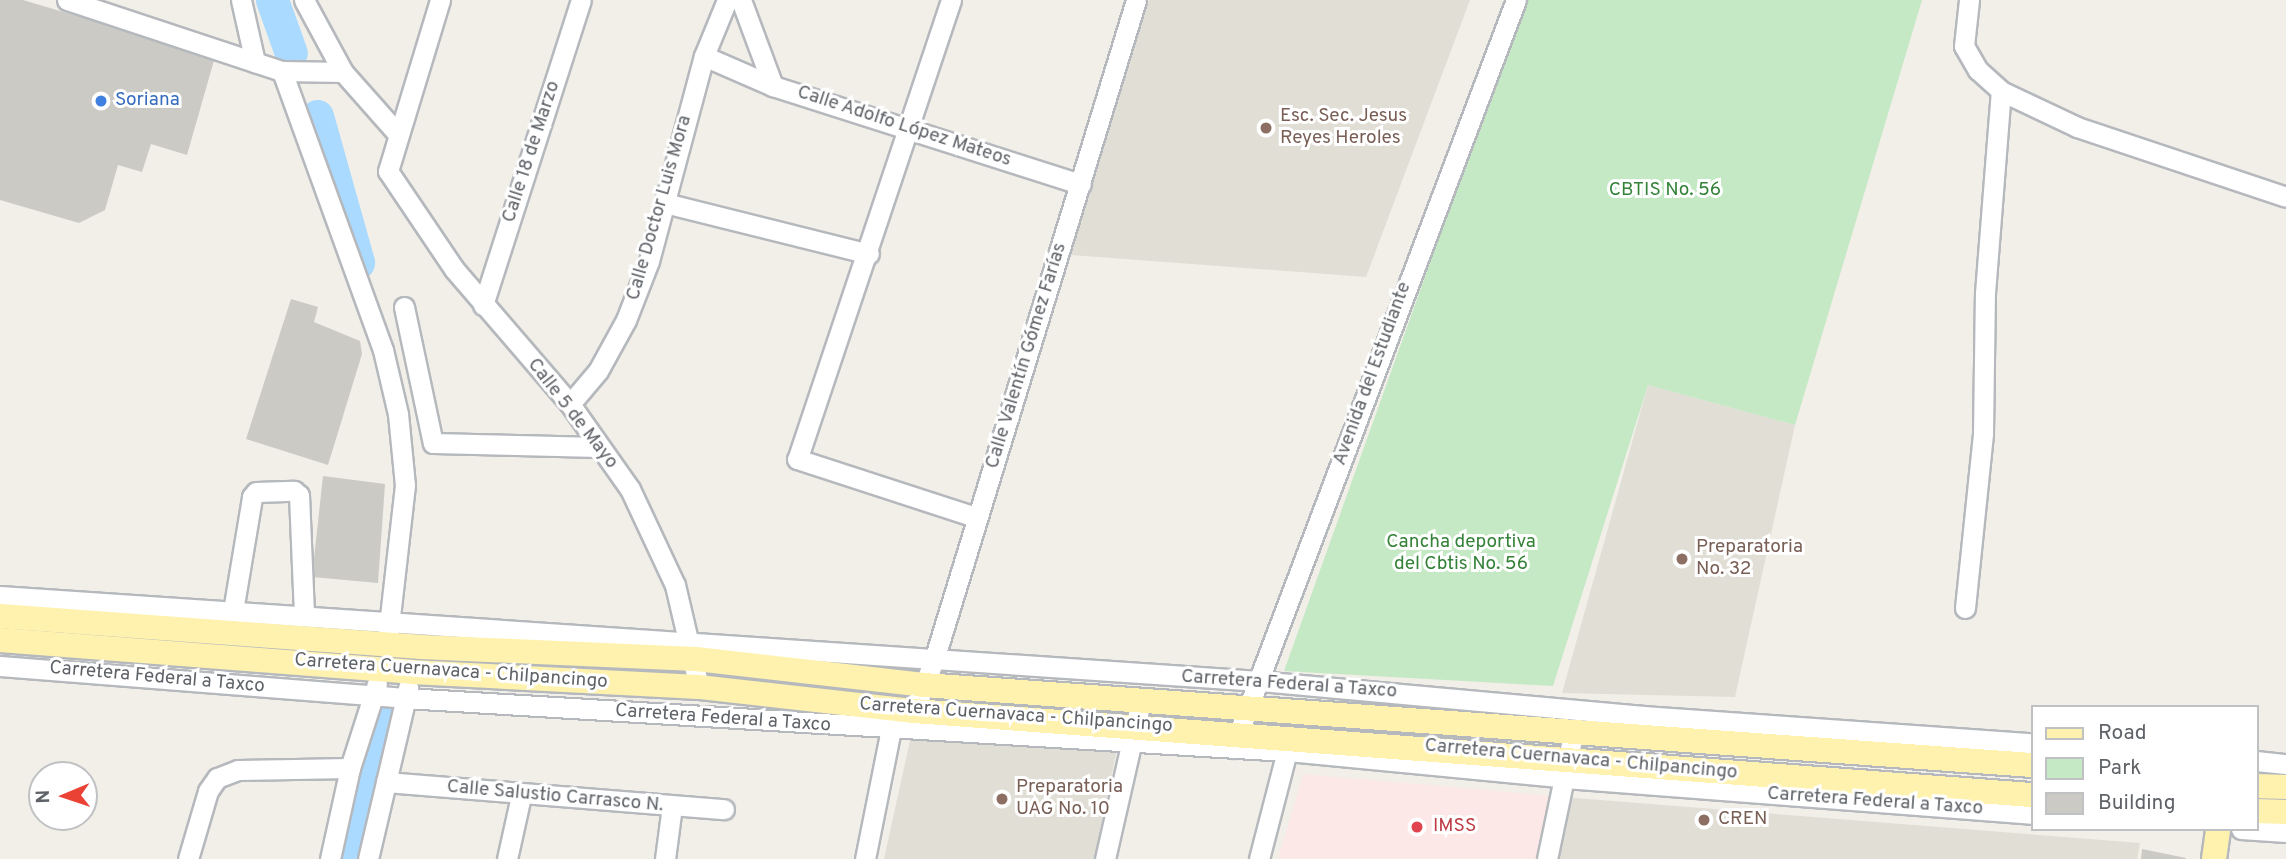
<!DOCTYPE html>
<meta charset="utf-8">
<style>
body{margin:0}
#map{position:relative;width:2286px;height:859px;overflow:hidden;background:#f1efe8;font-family:Overpass,sans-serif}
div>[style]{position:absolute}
.education>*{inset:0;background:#e1ded6}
.medical>*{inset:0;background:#fce8e6}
.green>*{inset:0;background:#c5e8c5}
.river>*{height:33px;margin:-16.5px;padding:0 16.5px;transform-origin:16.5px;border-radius:16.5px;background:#aadaff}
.building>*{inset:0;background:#cccac5}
.roads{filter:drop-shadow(2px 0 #b5b8bc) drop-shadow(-2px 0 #b5b8bc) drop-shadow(0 2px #b5b8bc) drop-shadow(0 -2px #b5b8bc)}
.minor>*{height:19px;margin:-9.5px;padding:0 9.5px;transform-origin:9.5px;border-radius:9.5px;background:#fff}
.major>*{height:24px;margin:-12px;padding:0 12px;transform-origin:12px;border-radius:12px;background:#fff2af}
.dots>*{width:19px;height:19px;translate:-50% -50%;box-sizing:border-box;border:4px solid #fff;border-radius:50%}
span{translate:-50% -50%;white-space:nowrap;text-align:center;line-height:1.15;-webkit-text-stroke:6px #fff;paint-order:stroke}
.shop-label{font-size:19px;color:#366cbe}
.left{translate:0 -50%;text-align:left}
.education-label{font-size:19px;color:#785e54}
.street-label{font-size:19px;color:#5f6368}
.park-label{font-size:19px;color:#348238}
.health-label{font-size:19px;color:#be3a42}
.legend{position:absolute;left:2031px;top:705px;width:228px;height:126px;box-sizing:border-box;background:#fff;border:2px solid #bfc1c3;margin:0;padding:9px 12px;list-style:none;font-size:21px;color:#5f6368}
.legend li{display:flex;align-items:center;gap:14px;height:35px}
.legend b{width:35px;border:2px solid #bfc1c3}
.north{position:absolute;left:28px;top:761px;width:70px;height:70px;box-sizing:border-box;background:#fff;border:2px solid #bfc1c3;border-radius:50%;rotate:268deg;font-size:19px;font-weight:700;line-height:28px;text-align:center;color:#5f6368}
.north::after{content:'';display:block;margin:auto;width:24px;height:32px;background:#ea4335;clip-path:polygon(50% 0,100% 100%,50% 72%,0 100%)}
</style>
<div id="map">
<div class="education">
<i style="clip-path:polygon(1149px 0,1470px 0,1366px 277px,1071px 255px)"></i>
<i style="clip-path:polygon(1648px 385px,1795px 425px,1735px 697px,1562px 693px)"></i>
<i style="clip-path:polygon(911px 736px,1117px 749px,1094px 859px,884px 859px)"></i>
<i style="clip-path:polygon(1562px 797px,2140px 843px,2137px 859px,1547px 859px)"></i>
</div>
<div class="medical">
<i style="clip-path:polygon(1303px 774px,1554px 796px,1538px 859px,1278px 859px)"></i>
</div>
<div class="green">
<i style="clip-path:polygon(1524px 0,1922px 0,1795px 425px,1648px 385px,1553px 686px,1284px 671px)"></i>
</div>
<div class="river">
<i style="left:272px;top:0;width:56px;rotate:70.3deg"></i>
<i style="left:317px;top:116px;width:152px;rotate:74.3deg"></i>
<i style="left:341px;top:859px;width:160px;rotate:-77deg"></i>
</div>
<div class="building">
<i style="clip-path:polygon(0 0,23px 0,215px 57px,187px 155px,151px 144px,142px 172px,118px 165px,105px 210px,79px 223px,0 200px)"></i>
<i style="clip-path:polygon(291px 299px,318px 307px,314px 322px,360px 341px,362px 354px,328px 465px,246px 439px)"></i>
<i style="clip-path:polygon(323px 476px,385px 484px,378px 583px,312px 577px)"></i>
<i style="clip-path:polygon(2142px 849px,2186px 858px,2186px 859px,2141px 859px)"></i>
</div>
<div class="roads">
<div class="minor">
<i style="left:67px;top:0;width:226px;rotate:18.3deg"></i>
<i style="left:282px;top:71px;width:61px;rotate:0.9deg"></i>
<i style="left:241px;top:0;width:64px;rotate:77.3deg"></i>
<i style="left:304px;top:0;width:82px;rotate:61.6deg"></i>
<i style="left:343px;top:72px;width:81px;rotate:48.5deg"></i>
<i style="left:440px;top:0;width:179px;rotate:106.9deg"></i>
<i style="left:388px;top:171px;width:118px;rotate:56deg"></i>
<i style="left:454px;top:269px;width:178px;rotate:49.3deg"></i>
<i style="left:570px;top:404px;width:104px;rotate:54.8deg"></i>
<i style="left:630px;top:489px;width:106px;rotate:64.9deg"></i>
<i style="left:675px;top:585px;width:105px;rotate:76.8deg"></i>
<i style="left:741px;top:0;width:92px;rotate:69.6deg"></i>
<i style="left:773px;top:86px;width:323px;rotate:17.7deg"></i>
<i style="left:951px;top:0;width:484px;rotate:108.5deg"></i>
<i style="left:797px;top:459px;width:188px;rotate:18deg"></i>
<i style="left:1969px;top:0;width:46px;rotate:96.2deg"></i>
<i style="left:1964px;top:46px;width:28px;rotate:60deg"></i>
<i style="left:1978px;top:70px;width:31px;rotate:42deg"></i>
<i style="left:2001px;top:91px;width:84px;rotate:25.3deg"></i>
<i style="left:2077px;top:127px;width:220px;rotate:18.5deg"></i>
<i style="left:704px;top:56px;width:75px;rotate:23.5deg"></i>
<i style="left:282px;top:71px;width:297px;rotate:70.1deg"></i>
<i style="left:383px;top:350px;width:66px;rotate:76.8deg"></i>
<i style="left:398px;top:414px;width:71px;rotate:84.4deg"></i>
<i style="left:405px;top:485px;width:151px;rotate:96.5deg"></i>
<i style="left:665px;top:203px;width:210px;rotate:14deg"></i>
<i style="left:483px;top:305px;width:320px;rotate:-72.2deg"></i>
<i style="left:404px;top:307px;width:139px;rotate:78deg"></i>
<i style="left:433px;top:443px;width:166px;rotate:1.4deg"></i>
<i style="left:570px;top:404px;width:43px;rotate:-49.7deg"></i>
<i style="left:598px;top:371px;width:58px;rotate:-61.2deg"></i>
<i style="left:626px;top:320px;width:63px;rotate:-68.7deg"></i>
<i style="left:649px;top:261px;width:212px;rotate:-75deg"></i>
<i style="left:704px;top:56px;width:61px;rotate:-67.7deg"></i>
<i style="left:0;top:596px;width:1262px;rotate:3.86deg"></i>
<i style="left:1259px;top:681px;width:385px;rotate:5.2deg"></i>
<i style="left:1642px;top:716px;width:391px;rotate:4deg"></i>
<i style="left:1965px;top:608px;width:176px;rotate:-84.1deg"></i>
<i style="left:1983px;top:433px;width:140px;rotate:-89.2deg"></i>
<i style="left:1985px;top:293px;width:203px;rotate:-85.5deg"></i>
<i style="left:233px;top:611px;width:116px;rotate:-80.5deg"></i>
<i style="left:252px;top:497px;width:6px;rotate:-51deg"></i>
<i style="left:256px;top:492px;width:38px;rotate:-2deg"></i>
<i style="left:294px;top:491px;width:6px;rotate:39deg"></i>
<i style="left:299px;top:495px;width:121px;rotate:87.6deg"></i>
<i style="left:0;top:666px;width:406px;rotate:4.5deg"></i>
<i style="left:405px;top:698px;width:884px;rotate:3.44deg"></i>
<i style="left:1287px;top:751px;width:279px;rotate:5.5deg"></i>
<i style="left:1565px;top:778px;width:468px;rotate:4.4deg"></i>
<i style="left:914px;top:711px;width:55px;rotate:-68.6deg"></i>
<i style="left:934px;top:660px;width:690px;rotate:-72.98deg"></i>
<i style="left:1233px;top:748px;width:800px;rotate:-69.28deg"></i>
<i style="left:2256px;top:761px;width:30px;rotate:6deg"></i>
<i style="left:386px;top:782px;width:339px;rotate:4.6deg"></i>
<i style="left:2241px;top:829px;width:45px;rotate:3.8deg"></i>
<i style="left:188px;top:859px;width:71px;rotate:-73.6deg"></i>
<i style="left:208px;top:791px;width:16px;rotate:-55deg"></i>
<i style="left:217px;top:778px;width:22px;rotate:-21deg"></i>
<i style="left:238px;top:770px;width:112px;rotate:-1deg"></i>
<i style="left:330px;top:859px;width:93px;rotate:-77.6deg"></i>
<i style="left:350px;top:768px;width:88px;rotate:-72.2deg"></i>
<i style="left:368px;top:859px;width:176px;rotate:-76.8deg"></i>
<i style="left:507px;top:859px;width:65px;rotate:-77.5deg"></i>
<i style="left:665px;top:859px;width:53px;rotate:-82.5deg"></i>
<i style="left:865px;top:859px;width:133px;rotate:-78.7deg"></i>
<i style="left:1105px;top:859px;width:163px;rotate:-77.2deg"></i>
<i style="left:1259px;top:859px;width:112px;rotate:-75.5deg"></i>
<i style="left:1547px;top:859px;width:127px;rotate:-78.2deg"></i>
</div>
<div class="major">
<i style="left:0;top:616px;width:421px;rotate:4.2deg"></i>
<i style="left:420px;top:647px;width:276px;rotate:2.5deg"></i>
<i style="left:696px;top:659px;width:229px;rotate:6.5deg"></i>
<i style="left:924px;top:685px;width:1111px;rotate:4.13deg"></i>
<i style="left:0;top:640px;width:413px;rotate:4.4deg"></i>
<i style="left:412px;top:672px;width:287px;rotate:3deg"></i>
<i style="left:699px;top:687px;width:216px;rotate:6.4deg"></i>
<i style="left:914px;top:711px;width:1121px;rotate:4.3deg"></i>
<i style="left:2256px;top:786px;width:30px;rotate:2deg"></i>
<i style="left:2256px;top:811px;width:30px;rotate:2deg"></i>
<i style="left:2214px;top:859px;width:30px;rotate:-82deg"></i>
</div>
</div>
<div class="dots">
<i style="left:101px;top:101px;background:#3f7fe0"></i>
<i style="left:1266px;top:128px;background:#8d6e63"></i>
<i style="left:1682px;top:559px;background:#8d6e63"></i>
<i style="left:1002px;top:799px;background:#8d6e63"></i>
<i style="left:1704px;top:820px;background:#8d6e63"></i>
<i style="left:1417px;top:827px;background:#e0444e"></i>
</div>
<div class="shop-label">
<span class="left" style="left:115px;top:101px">Soriana</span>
</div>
<div class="education-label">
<span class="left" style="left:1280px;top:128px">Esc. Sec. Jesus<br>Reyes Heroles</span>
<span class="left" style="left:1696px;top:559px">Preparatoria<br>No. 32</span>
<span class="left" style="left:1016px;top:799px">Preparatoria<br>UAG No. 10</span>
<span class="left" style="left:1718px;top:820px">CREN</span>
</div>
<div class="street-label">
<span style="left:904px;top:127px;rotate:18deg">Calle Adolfo López Mateos</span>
<span style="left:532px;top:152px;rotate:-72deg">Calle 18 de Marzo</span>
<span style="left:660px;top:208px;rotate:-74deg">Calle Doctor Luis Mora</span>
<span style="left:1027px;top:356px;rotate:-73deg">Calle Valentín Gómez Farías</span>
<span style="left:1373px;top:374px;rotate:-70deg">Avenida del Estudiante</span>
<span style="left:572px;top:414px;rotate:52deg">Calle 5 de Mayo</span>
<span style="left:451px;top:672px;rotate:4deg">Carretera Cuernavaca - Chilpancingo</span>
<span style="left:157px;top:678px;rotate:5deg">Carretera Federal a Taxco</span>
<span style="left:1289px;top:685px;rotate:4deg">Carretera Federal a Taxco</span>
<span style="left:1016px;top:716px;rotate:4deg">Carretera Cuernavaca - Chilpancingo</span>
<span style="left:723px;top:719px;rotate:4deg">Carretera Federal a Taxco</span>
<span style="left:1581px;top:760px;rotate:5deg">Carretera Cuernavaca - Chilpancingo</span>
<span style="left:555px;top:797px;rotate:5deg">Calle Salustio Carrasco N.</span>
<span style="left:1875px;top:802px;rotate:4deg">Carretera Federal a Taxco</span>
</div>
<div class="park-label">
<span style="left:1665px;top:191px">CBTIS No. 56</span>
<span style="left:1461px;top:554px">Cancha deportiva<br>del Cbtis No. 56</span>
</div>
<div class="health-label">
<span class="left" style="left:1433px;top:827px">IMSS</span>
</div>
<ul class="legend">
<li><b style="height:9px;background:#fff2af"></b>Road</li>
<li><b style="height:19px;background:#c5e8c5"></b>Park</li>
<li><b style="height:19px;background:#cccac5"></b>Building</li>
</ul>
<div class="north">N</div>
</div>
